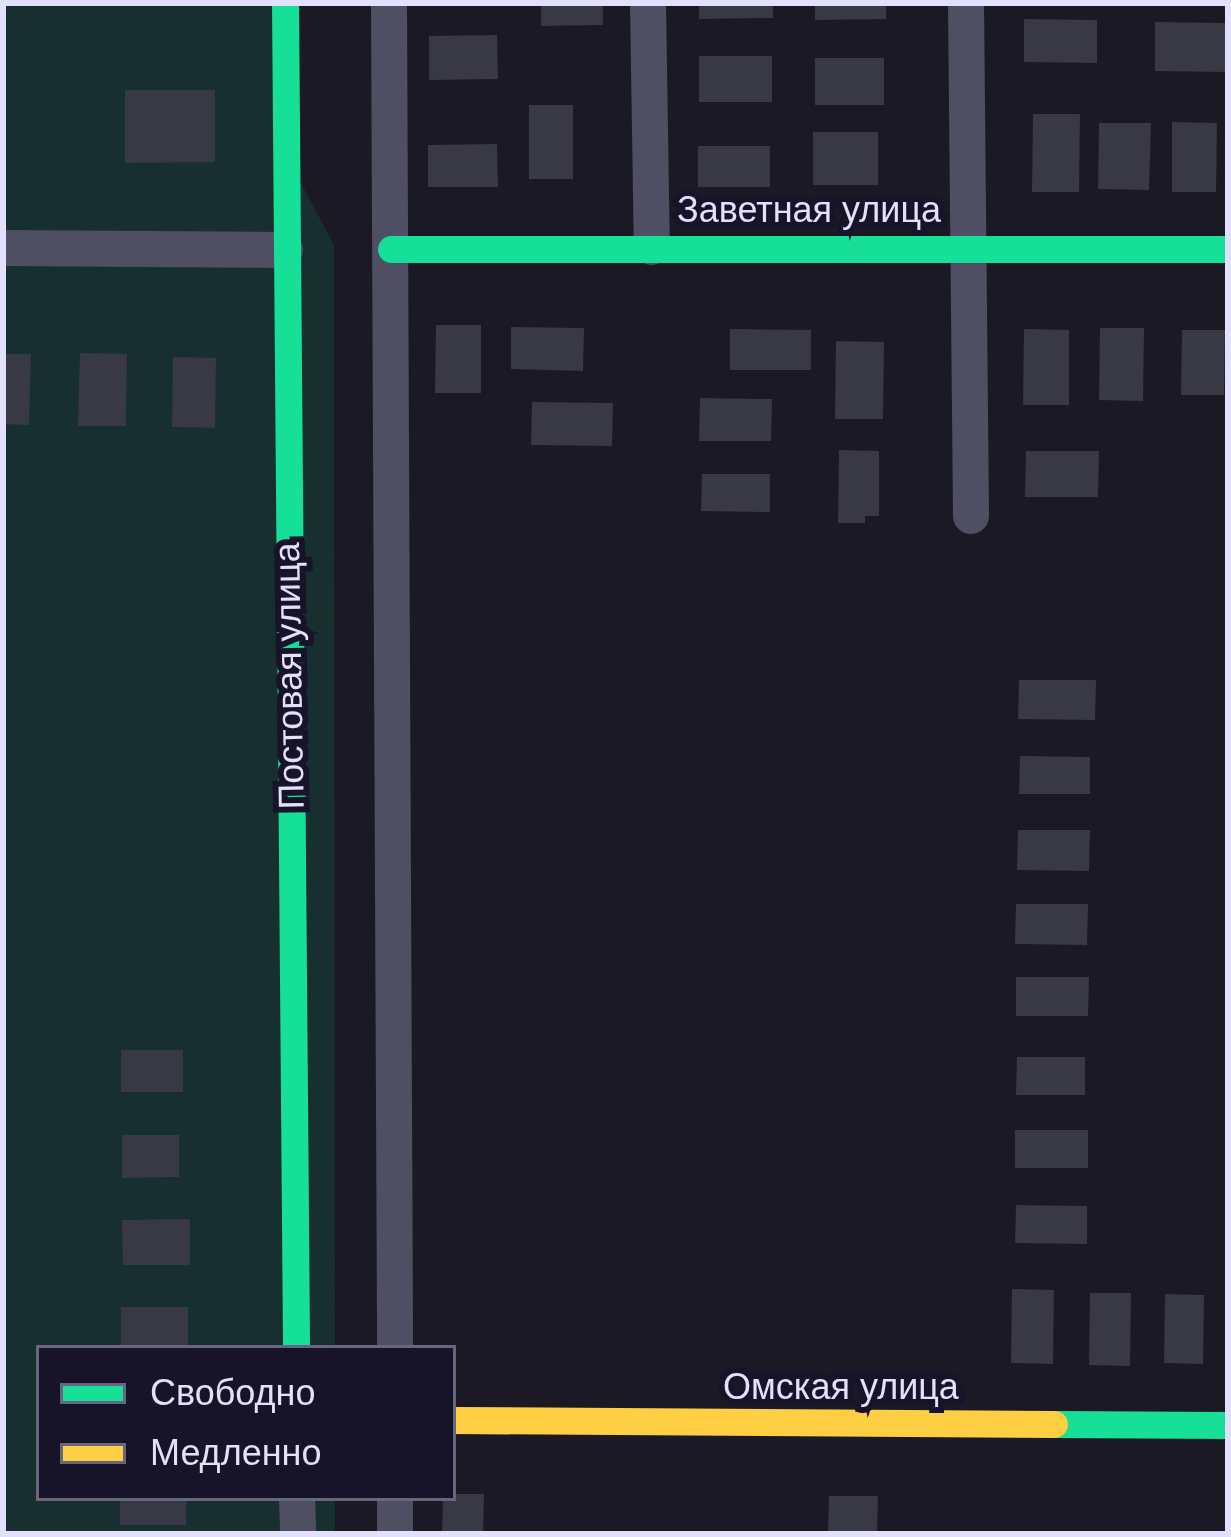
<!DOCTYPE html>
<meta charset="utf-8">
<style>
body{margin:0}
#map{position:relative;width:1231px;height:1537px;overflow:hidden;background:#1a1924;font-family:Helvetica,sans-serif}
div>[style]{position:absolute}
.green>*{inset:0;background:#182f2f}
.building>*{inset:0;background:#393845}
.street>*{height:36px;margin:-18px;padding:0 18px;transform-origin:18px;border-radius:18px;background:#4f4f64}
.fast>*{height:27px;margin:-13.5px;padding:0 13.5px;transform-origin:13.5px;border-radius:13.5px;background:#16e098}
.slow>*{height:27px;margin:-13.5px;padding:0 13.5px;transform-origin:13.5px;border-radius:13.5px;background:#ffcf43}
span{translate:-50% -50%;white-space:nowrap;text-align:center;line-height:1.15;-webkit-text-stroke:12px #171429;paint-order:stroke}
.street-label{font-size:36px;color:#e2e0fb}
.frame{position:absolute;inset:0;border:6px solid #e2e0fb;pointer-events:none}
.legend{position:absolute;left:36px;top:1345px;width:420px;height:156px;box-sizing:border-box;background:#171429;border:3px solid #68667d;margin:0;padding:15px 21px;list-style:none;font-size:36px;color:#e2e0fb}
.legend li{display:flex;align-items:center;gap:24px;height:60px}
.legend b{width:60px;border:3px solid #68667d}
</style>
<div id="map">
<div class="green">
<i style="clip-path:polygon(3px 3px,275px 3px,276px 136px,334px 245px,335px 1348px,39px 1348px,39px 1498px,335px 1498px,335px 1534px,3px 1534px)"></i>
</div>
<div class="building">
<i style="clip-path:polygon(541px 3px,603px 3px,603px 25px,541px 26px)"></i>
<i style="clip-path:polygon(699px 3px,773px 3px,773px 18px,699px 19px)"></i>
<i style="clip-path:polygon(815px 3px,886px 3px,886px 19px,815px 20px)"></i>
<i style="clip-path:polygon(1024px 19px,1097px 20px,1097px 63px,1024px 62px)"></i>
<i style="clip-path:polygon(1155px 22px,1228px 23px,1228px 72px,1155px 71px)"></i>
<i style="clip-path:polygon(497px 35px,498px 79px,429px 80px,429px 36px)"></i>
<i style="clip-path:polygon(699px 56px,772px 56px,772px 102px,699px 102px)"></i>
<i style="clip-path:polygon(815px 58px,884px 58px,884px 105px,815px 105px)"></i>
<i style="clip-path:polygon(125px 90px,215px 90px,215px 162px,125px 163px)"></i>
<i style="clip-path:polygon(529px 105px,573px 105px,573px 179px,529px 179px)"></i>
<i style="clip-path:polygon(1033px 114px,1080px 114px,1079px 192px,1032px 192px)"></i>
<i style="clip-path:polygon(1172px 122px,1217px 123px,1216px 192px,1172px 192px)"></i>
<i style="clip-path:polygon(1099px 123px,1151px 123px,1149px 190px,1098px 189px)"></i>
<i style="clip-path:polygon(813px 132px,878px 132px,878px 185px,813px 185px)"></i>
<i style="clip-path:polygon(497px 144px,498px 187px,428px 187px,428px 145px)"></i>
<i style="clip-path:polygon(698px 146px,770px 146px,770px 187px,698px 187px)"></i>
<i style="clip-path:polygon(436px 325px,481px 325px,481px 393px,435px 393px)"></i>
<i style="clip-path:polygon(511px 327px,584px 328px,583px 371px,511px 369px)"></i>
<i style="clip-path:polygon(1100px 328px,1144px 328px,1143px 401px,1099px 400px)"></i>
<i style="clip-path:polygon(730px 329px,811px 330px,811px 370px,730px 370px)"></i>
<i style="clip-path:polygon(1024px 329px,1069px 330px,1069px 405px,1023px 405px)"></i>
<i style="clip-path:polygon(1182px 330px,1225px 330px,1224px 395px,1181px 395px)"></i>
<i style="clip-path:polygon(836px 341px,884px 342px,883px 419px,835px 419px)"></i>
<i style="clip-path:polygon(80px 353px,127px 354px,126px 426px,78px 426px)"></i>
<i style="clip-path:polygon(3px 354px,31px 354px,29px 425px,3px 424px)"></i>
<i style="clip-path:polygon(173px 357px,216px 358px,215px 428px,172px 427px)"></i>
<i style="clip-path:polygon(700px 398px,772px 399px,771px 441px,699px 441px)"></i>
<i style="clip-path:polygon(532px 402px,613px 403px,612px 446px,531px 445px)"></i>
<i style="clip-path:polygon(839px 450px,879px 451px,879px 516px,865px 516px,865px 523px,838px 523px)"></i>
<i style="clip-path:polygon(1026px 451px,1099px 451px,1098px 497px,1025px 497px)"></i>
<i style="clip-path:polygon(702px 474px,770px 474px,770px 512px,701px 511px)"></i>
<i style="clip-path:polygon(1019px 680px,1096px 680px,1095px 720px,1018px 719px)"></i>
<i style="clip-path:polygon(1020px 756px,1090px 757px,1090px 794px,1019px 794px)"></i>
<i style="clip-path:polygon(1018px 830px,1090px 830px,1089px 871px,1017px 870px)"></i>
<i style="clip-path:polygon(1016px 904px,1088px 904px,1087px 945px,1015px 944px)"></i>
<i style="clip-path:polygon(1016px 977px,1089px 977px,1088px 1016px,1016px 1016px)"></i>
<i style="clip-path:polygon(121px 1050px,183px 1050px,183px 1092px,121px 1092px)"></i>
<i style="clip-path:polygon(1017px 1057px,1085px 1057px,1085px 1095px,1016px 1095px)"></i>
<i style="clip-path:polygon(1015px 1130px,1088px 1130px,1088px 1168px,1015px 1168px)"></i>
<i style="clip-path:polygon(122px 1135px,179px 1135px,179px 1177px,122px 1178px)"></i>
<i style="clip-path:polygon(1016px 1205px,1087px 1206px,1087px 1244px,1015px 1243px)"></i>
<i style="clip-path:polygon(190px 1219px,190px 1265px,123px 1265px,122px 1220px)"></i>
<i style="clip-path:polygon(1012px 1289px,1054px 1290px,1053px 1364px,1011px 1363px)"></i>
<i style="clip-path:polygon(1090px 1293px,1131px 1293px,1130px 1366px,1089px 1365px)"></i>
<i style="clip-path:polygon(1165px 1294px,1204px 1295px,1203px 1364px,1164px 1363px)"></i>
<i style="clip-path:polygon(121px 1307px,188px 1307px,188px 1348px,121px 1348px)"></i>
<i style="clip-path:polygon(453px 1494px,484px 1494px,483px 1534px,442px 1534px,443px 1498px)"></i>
<i style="clip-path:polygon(829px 1496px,878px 1496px,877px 1534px,828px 1534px)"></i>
<i style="clip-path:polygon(120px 1498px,186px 1498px,186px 1525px,120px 1525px)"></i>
</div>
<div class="street">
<i style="left:389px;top:3px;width:1345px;rotate:89.74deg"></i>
<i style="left:648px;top:3px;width:244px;rotate:89.1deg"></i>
<i style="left:966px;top:3px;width:513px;rotate:89.44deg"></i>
<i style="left:3px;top:248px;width:282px;rotate:0.4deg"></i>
<i style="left:297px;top:1498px;width:36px;rotate:88deg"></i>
<i style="left:395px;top:1534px;width:36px;rotate:-90deg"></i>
</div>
<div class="fast">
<i style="left:285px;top:3px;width:1345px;rotate:89.53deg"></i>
<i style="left:391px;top:249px;width:837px"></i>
<i style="left:1054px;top:1424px;width:174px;rotate:0.3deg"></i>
</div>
<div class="slow">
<i style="left:453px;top:1420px;width:601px;rotate:0.38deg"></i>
</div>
<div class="street-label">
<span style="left:809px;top:210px">Заветная улица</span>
<span style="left:289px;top:676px;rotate:-91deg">Постовая улица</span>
<span style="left:841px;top:1387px">Омская улица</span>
</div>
<div class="frame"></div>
<ul class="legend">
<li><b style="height:15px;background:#16e098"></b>Свободно</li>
<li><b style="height:15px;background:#ffcf43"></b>Медленно</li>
</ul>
</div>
